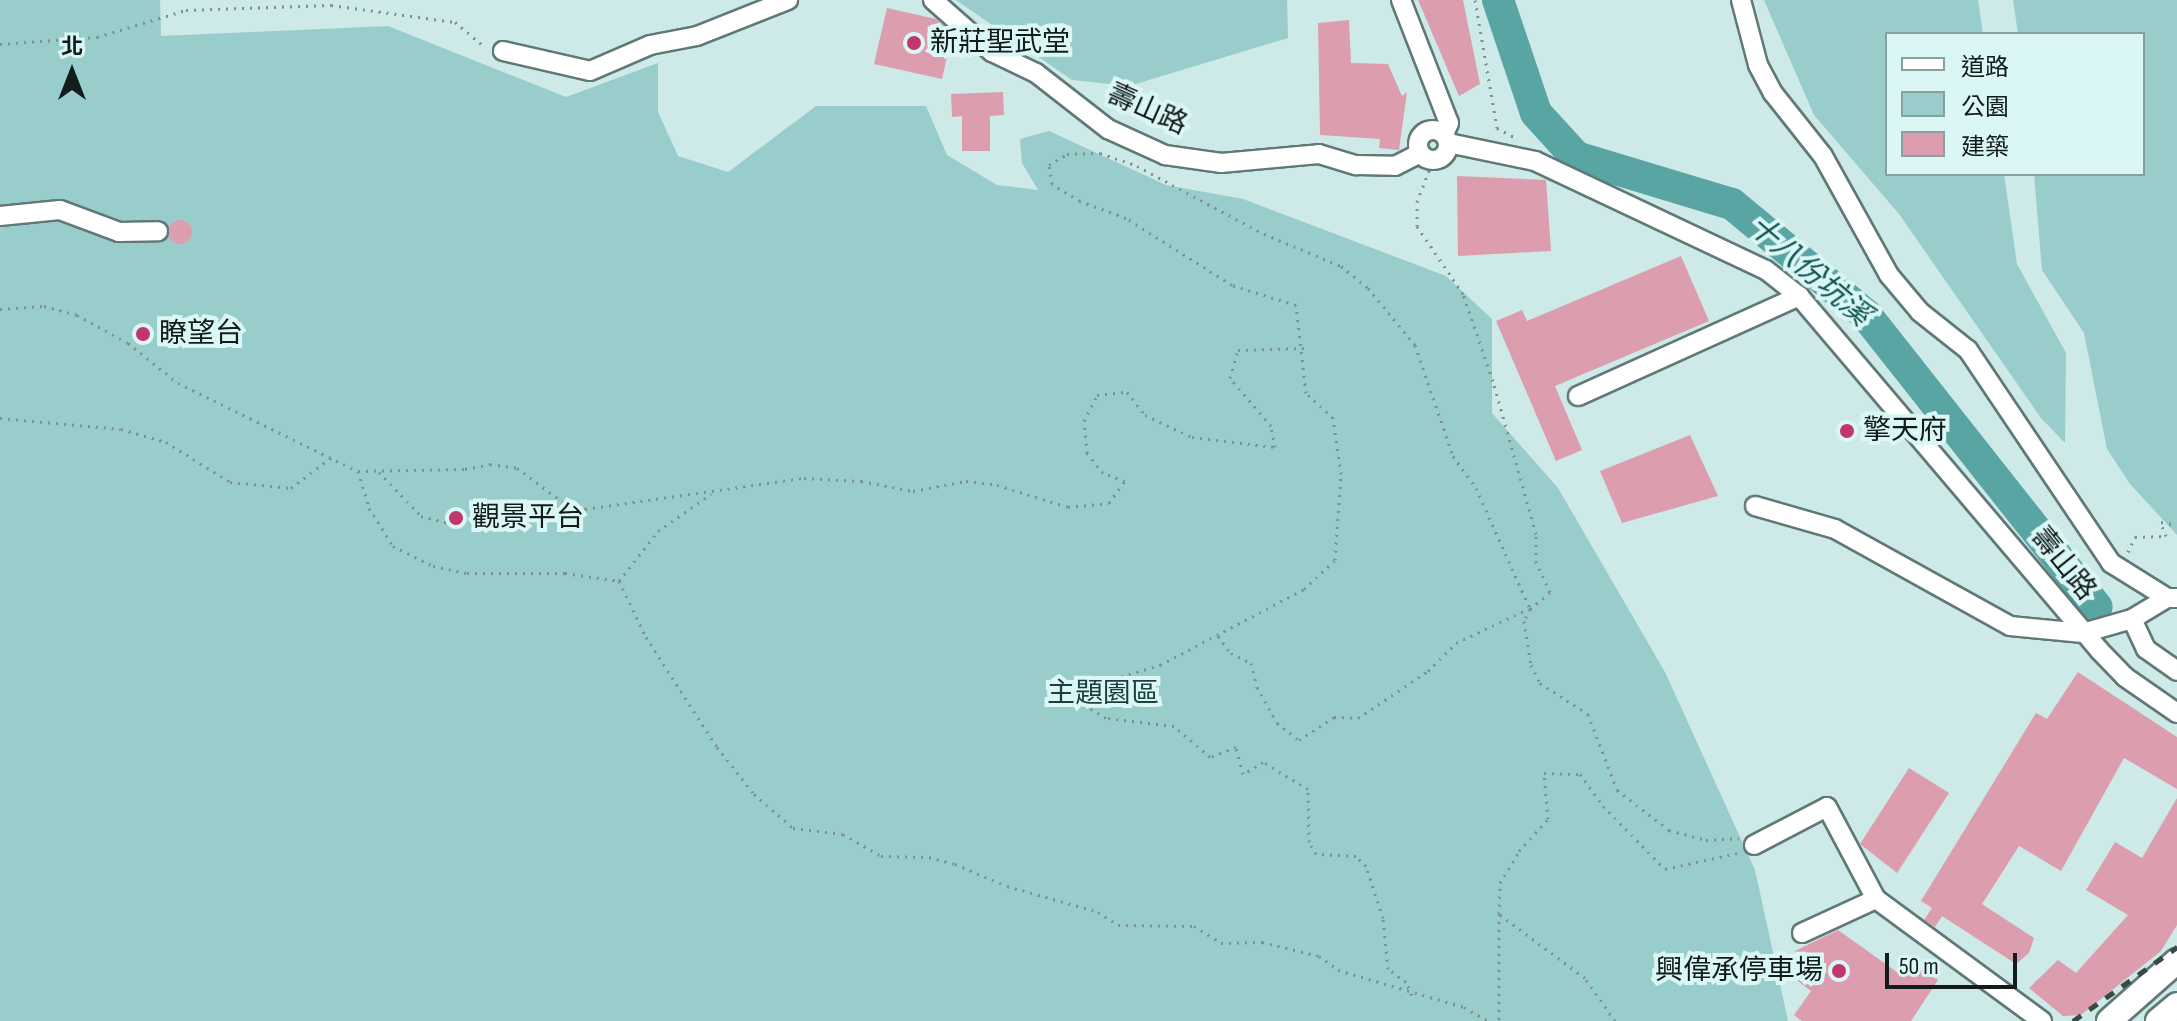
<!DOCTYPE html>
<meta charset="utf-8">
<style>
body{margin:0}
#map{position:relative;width:2177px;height:1021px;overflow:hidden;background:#cde9e8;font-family:"Sofia Sans Condensed","Noto Sans TC",sans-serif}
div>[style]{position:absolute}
.green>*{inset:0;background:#99cdcb}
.river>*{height:32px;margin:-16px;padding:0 16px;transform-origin:16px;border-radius:16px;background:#58a5a3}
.building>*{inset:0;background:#dc9eaf}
.round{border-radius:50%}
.path>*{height:3px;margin-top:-1.5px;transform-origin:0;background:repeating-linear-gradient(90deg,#7d9190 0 2px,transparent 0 8px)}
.roads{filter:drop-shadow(2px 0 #607977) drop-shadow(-2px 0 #607977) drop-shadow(0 2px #607977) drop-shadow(0 -2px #607977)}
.minor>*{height:18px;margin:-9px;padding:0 9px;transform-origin:9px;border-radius:9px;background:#fff}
.minor>.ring{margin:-9px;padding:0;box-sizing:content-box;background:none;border:18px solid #fff;border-radius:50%}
.major>*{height:24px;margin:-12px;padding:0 12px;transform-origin:12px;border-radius:12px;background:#fff}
.rail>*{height:5px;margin-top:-2.5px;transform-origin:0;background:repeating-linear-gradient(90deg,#3a4847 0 10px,transparent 0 20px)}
.dots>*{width:22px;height:22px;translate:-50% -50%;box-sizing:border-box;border:4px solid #daf6f5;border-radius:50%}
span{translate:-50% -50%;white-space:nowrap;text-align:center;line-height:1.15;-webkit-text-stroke:8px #daf6f5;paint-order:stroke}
.poi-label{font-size:28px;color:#121c1b}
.left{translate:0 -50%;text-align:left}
.right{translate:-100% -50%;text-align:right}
.street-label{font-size:28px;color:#121c1b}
.park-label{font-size:28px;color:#1a3f3e}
.water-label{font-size:30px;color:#105453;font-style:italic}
.legend{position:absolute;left:1885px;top:32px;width:260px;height:144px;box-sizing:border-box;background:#daf6f5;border:2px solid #8a9f9e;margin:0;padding:10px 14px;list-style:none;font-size:24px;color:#121c1b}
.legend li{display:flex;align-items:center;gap:16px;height:40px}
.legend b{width:40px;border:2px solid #8a9f9e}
.north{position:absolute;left:32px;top:32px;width:80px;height:80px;-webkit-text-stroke:6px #daf6f5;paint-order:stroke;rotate:0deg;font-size:22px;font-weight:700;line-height:32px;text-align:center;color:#121c1b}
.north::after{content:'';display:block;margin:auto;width:28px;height:36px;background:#121c1b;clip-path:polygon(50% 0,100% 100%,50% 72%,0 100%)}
.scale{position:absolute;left:1885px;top:953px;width:132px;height:36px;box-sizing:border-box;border:4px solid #121c1b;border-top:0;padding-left:10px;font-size:24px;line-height:28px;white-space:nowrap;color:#121c1b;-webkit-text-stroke:6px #daf6f5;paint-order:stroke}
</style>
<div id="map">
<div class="green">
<i style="clip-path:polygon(0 0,160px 0,161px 36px,388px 26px,566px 97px,658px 63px,658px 112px,678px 156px,728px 172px,816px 106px,926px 106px,947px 155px,997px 185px,1038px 190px,1022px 163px,1020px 139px,1049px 131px,1166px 185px,1243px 199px,1446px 276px,1492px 319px,1492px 413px,1558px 488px,1665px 672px,1755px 870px,1788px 1021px,0 1021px)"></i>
<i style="clip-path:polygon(956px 0,1287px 0,1288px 38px,1129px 86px,1072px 80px)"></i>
<i style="clip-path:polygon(1764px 0,1978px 0,1983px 34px,1887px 34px,1887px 174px,2004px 174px,2017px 264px,2066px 353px,2065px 443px,2041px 418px,1899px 214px,1814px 115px)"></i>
<i style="clip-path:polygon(2013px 0,2177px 0,2177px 535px,2130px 484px,2107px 449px,2084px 333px,2042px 270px,2034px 174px,2143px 174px,2143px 34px,2018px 34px)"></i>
</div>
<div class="river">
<i style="left:1498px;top:0;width:119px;rotate:71.4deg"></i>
<i style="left:1536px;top:113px;width:59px;rotate:47.7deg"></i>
<i style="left:1576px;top:157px;width:163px;rotate:16.8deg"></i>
<i style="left:1732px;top:204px;width:174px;rotate:39.6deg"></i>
<i style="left:1866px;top:315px;width:372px;rotate:51.7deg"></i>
</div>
<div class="building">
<i style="clip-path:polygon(1418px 0,1463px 0,1480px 84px,1459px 96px)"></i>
<i style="clip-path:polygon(887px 8px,936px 19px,952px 33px,942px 79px,874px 64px)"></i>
<i style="clip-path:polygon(1349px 20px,1351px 63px,1388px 64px,1402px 96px,1407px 92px,1399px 150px,1379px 148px,1380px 139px,1320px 135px,1318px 23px)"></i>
<i style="clip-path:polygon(1003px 92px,1004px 115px,990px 116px,990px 151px,962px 151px,962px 116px,952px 117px,951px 94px)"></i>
<i style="clip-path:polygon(1457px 176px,1546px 180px,1551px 251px,1458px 256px)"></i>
<i class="round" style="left:168px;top:220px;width:24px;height:24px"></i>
<i style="clip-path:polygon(1681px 256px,1709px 321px,1555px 386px,1582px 450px,1556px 461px,1496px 321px,1522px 310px,1527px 321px)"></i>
<i style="clip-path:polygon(1690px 435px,1718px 496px,1622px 523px,1600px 471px)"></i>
<i style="clip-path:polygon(2078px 672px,2177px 737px,2177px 789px,2124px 758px,2061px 871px,2019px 846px,1982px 904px,2034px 938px,2029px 953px,2016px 964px,1942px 916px,1935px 927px,1924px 920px,1932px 908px,1921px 901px,2036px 713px,2047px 719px)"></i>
<i style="clip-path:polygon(1909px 768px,1949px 793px,1897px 873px,1860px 844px)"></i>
<i style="clip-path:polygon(2177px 798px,2177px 925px,2161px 951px,2081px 1015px,2063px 1016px,2029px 988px,2058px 960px,2076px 973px,2128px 915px,2086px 890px,2115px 842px,2142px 858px)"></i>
<i style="clip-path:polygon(1838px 930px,1897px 972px,1905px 960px,1938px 980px,1911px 1021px,1802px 1021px,1794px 1015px,1811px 991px,1794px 978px,1807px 960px,1795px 951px)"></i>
</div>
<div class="path">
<i style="left:1475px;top:0;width:130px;rotate:80.2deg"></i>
<i style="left:1497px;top:128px;width:21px;rotate:28deg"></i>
<i style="left:0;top:44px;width:97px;rotate:-4.1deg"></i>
<i style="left:97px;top:37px;width:93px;rotate:-16.9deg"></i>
<i style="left:186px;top:10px;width:145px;rotate:-2deg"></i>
<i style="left:331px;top:5px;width:125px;rotate:7.8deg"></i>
<i style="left:455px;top:22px;width:39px;rotate:40deg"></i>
<i style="left:0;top:309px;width:44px;rotate:-3.9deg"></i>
<i style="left:44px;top:306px;width:34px;rotate:15deg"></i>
<i style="left:77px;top:315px;width:58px;rotate:28.8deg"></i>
<i style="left:128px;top:343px;width:64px;rotate:38.7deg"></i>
<i style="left:178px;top:383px;width:200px;rotate:26.1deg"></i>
<i style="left:358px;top:471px;width:39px;rotate:73deg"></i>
<i style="left:369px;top:508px;width:45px;rotate:57.7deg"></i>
<i style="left:393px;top:546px;width:45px;rotate:26.6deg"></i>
<i style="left:433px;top:566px;width:35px;rotate:12deg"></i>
<i style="left:467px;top:573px;width:98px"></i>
<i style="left:565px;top:573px;width:55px;rotate:8.4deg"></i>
<i style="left:619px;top:581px;width:62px;rotate:64.3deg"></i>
<i style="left:646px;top:637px;width:131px;rotate:57.2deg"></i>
<i style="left:717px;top:747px;width:60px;rotate:51.8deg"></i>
<i style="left:754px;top:794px;width:52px;rotate:41.1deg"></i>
<i style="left:793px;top:828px;width:50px;rotate:6.8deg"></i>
<i style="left:843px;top:834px;width:44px;rotate:30.1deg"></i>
<i style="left:881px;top:856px;width:48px;rotate:1.2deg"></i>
<i style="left:929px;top:857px;width:27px;rotate:15deg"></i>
<i style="left:955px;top:864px;width:56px;rotate:22.9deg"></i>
<i style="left:1007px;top:886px;width:95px;rotate:15.9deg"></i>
<i style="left:1098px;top:912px;width:24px;rotate:33deg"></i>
<i style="left:1118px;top:925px;width:76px;rotate:0.8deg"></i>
<i style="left:1194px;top:926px;width:32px;rotate:32deg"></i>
<i style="left:1221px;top:943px;width:41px;rotate:-1.4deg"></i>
<i style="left:1262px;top:942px;width:59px;rotate:13.8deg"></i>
<i style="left:1319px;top:956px;width:24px;rotate:36deg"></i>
<i style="left:1338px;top:970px;width:131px;rotate:16.4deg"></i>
<i style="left:1464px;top:1007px;width:28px;rotate:30deg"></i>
<i style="left:0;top:418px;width:121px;rotate:5.2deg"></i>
<i style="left:121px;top:429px;width:47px;rotate:16.1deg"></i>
<i style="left:166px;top:442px;width:75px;rotate:32deg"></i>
<i style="left:230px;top:482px;width:61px;rotate:5.6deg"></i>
<i style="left:291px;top:488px;width:51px;rotate:-37.1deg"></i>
<i style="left:358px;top:471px;width:107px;rotate:-1.1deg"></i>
<i style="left:465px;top:469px;width:25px;rotate:-11deg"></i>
<i style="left:490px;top:464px;width:27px;rotate:8deg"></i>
<i style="left:517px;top:468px;width:64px;rotate:36.7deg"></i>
<i style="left:568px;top:506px;width:17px;rotate:10deg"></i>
<i style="left:585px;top:509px;width:221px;rotate:-8.1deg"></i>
<i style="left:804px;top:478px;width:57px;rotate:3deg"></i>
<i style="left:861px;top:481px;width:53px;rotate:10.9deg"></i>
<i style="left:913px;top:491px;width:54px;rotate:-10.7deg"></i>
<i style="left:966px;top:481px;width:31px;rotate:7deg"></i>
<i style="left:997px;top:485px;width:74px;rotate:17.2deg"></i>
<i style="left:1068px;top:507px;width:41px;rotate:-5.6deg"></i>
<i style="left:1109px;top:503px;width:27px;rotate:-54deg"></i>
<i style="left:1125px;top:481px;width:23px;rotate:-160deg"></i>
<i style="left:1103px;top:473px;width:26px;rotate:-129deg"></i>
<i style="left:1087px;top:453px;width:32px;rotate:-95deg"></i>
<i style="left:1084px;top:421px;width:29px;rotate:-63deg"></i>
<i style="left:1097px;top:395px;width:30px;rotate:-6deg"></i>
<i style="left:1127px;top:392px;width:29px;rotate:52deg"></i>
<i style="left:1145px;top:415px;width:52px;rotate:25.1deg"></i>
<i style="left:1192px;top:437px;width:84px;rotate:6.9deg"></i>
<i style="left:1275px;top:447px;width:21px;rotate:-101deg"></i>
<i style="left:1271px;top:426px;width:63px;rotate:-130.5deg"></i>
<i style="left:1230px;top:378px;width:29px;rotate:-74deg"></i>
<i style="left:1238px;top:350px;width:66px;rotate:-1.7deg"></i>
<i style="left:379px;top:472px;width:61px;rotate:46.3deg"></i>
<i style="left:421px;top:516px;width:29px;rotate:14deg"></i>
<i style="left:449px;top:523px;width:9px;rotate:-36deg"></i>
<i style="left:2161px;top:522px;width:16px;rotate:11deg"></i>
<i style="left:2128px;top:552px;width:17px;rotate:-65deg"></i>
<i style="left:2135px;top:537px;width:31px;rotate:-2deg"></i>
<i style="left:2166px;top:536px;width:16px;rotate:-112deg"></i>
<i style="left:619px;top:581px;width:63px;rotate:-52deg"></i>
<i style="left:658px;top:531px;width:65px;rotate:-34.9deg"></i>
<i style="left:1530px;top:609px;width:13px;rotate:117deg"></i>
<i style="left:1524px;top:621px;width:45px;rotate:81deg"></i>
<i style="left:1531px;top:665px;width:20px;rotate:63deg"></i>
<i style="left:1540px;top:683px;width:57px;rotate:32.9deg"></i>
<i style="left:1588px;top:714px;width:81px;rotate:69.1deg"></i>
<i style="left:1617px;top:790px;width:66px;rotate:37.6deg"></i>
<i style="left:1669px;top:830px;width:38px;rotate:15deg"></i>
<i style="left:1706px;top:840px;width:33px;rotate:-3deg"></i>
<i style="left:1218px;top:636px;width:21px;rotate:53deg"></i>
<i style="left:1231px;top:653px;width:22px;rotate:27deg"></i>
<i style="left:1251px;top:663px;width:25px;rotate:76deg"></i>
<i style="left:1257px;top:687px;width:41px;rotate:60.9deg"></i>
<i style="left:1277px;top:723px;width:28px;rotate:38deg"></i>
<i style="left:1299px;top:740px;width:42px;rotate:-33.3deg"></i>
<i style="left:1334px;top:717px;width:24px;rotate:2deg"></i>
<i style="left:1358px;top:718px;width:84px;rotate:-33.9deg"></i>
<i style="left:1428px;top:671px;width:40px;rotate:-45deg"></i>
<i style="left:1456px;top:643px;width:80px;rotate:-25.3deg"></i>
<i style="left:1499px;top:914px;width:107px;rotate:90deg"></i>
<i style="left:1412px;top:995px;width:14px;rotate:-115deg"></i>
<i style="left:1406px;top:982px;width:22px;rotate:-144deg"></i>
<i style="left:1388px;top:969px;width:51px;rotate:-95.6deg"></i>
<i style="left:1383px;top:918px;width:55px;rotate:-108.1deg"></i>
<i style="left:1366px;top:866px;width:14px;rotate:-135deg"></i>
<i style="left:1356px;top:856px;width:40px;rotate:-177.1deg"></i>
<i style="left:1316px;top:854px;width:14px;rotate:-120deg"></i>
<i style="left:1309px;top:842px;width:53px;rotate:-91.1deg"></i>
<i style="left:1308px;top:789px;width:52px;rotate:-149deg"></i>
<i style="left:1263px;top:762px;width:23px;rotate:149deg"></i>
<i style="left:1243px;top:774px;width:28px;rotate:-105deg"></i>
<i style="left:1236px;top:747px;width:28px;rotate:159deg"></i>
<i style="left:1210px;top:757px;width:48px;rotate:-139.3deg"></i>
<i style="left:1174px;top:726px;width:68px;rotate:-173.3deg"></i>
<i style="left:1106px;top:718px;width:35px;rotate:-149deg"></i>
<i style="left:1076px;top:700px;width:10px;rotate:-96deg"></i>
<i style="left:1075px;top:690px;width:89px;rotate:-16.4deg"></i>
<i style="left:1160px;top:665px;width:163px;rotate:-27.8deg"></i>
<i style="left:1304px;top:589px;width:42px;rotate:-43.1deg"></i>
<i style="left:1335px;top:560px;width:86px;rotate:-86deg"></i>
<i style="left:1341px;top:474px;width:57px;rotate:-98.1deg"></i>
<i style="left:1333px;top:418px;width:37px;rotate:-137deg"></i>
<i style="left:1306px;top:393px;width:89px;rotate:-96.5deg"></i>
<i style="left:1296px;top:305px;width:67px;rotate:-162.6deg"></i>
<i style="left:1232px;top:285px;width:125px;rotate:-147.7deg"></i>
<i style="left:1126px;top:218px;width:49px;rotate:-159.7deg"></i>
<i style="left:1080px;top:201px;width:33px;rotate:-149deg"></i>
<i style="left:1052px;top:184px;width:19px;rotate:-99deg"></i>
<i style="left:1049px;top:165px;width:21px;rotate:-31deg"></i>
<i style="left:1067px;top:154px;width:33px;rotate:-2deg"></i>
<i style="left:1100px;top:153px;width:39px;rotate:19deg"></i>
<i style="left:1137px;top:166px;width:144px;rotate:28.2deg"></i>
<i style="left:1264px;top:234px;width:83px;rotate:22.6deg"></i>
<i style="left:1341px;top:266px;width:35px;rotate:39deg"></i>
<i style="left:1368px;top:288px;width:74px;rotate:50.5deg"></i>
<i style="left:1415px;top:345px;width:117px;rotate:71.1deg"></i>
<i style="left:1453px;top:456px;width:39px;rotate:54deg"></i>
<i style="left:1476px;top:488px;width:133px;rotate:65.9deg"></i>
<i style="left:1530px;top:609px;width:26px;rotate:-40deg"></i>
<i style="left:1550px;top:592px;width:33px;rotate:-115deg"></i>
<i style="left:1536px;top:562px;width:28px;rotate:-90deg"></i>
<i style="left:1536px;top:534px;width:159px;rotate:-105.7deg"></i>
<i style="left:1493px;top:381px;width:92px;rotate:-109deg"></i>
<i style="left:1463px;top:294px;width:82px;rotate:-124.1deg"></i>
<i style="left:1417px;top:226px;width:24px;rotate:-90deg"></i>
<i style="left:1417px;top:202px;width:36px;rotate:-69deg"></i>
<i style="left:1615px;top:1021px;width:52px;rotate:-124.9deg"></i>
<i style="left:1585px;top:978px;width:107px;rotate:-143.3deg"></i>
<i style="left:1499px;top:914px;width:31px;rotate:-88deg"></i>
<i style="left:1500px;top:883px;width:37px;rotate:-59deg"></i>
<i style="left:1519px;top:851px;width:43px;rotate:-47.8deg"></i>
<i style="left:1548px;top:819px;width:46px;rotate:-95deg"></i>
<i style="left:1544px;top:773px;width:36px;rotate:2deg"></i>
<i style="left:1580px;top:774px;width:39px;rotate:54deg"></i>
<i style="left:1603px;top:806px;width:88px;rotate:45.5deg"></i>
<i style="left:1665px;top:869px;width:75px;rotate:-12.4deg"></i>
</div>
<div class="roads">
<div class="minor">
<i style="left:933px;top:0;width:79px;rotate:41.4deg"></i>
<i style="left:992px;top:52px;width:49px;rotate:25.5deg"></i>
<i style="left:1036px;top:73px;width:91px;rotate:37.9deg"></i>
<i style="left:1108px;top:129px;width:63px;rotate:24.5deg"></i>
<i style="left:1165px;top:155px;width:57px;rotate:8.1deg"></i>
<i style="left:1221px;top:163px;width:98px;rotate:-5.2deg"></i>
<i style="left:1319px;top:154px;width:39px;rotate:17deg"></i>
<i style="left:1356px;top:165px;width:39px;rotate:1deg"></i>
<i style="left:1395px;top:166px;width:28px;rotate:-27deg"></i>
<i style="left:1401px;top:0;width:132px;rotate:68.7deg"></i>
<i style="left:1449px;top:123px;width:12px;rotate:114deg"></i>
<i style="left:1741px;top:0;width:67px;rotate:75.3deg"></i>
<i style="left:1758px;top:65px;width:32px;rotate:62deg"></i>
<i style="left:1773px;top:93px;width:80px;rotate:51.6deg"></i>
<i style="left:1823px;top:156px;width:136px;rotate:61deg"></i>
<i style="left:1889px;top:275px;width:48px;rotate:50deg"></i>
<i style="left:1920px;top:312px;width:61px;rotate:38.4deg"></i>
<i style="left:1968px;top:350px;width:257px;rotate:56.1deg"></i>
<i style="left:2111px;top:563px;width:66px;rotate:32deg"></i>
<i style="left:2167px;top:598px;width:10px"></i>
<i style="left:503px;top:51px;width:89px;rotate:12.9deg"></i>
<i style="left:590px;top:71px;width:65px;rotate:-23.4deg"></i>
<i style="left:650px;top:45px;width:48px;rotate:-10.8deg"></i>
<i style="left:697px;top:36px;width:98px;rotate:-21.6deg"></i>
<i class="ring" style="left:1418px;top:130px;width:12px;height:12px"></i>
<i style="left:1448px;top:143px;width:89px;rotate:11.7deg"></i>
<i style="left:1535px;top:161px;width:255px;rotate:25.3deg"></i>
<i style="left:1766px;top:270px;width:42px;rotate:38.2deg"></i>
<i style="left:1799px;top:296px;width:464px;rotate:49.7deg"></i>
<i style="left:2099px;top:650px;width:37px;rotate:46deg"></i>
<i style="left:2125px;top:677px;width:63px;rotate:34.7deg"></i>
<i style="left:0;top:216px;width:60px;rotate:-5.7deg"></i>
<i style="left:60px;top:210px;width:63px;rotate:20.4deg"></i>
<i style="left:119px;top:232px;width:39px;rotate:-1deg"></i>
<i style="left:1578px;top:396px;width:243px;rotate:-24.3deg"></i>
<i style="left:1755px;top:506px;width:83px;rotate:16deg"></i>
<i style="left:1835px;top:529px;width:200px;rotate:29deg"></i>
<i style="left:2010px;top:626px;width:73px;rotate:5.5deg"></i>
<i style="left:2083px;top:633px;width:51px;rotate:-15.9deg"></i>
<i style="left:2132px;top:619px;width:41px;rotate:-31deg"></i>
<i style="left:2132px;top:619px;width:33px;rotate:65deg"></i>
<i style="left:2146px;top:649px;width:38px;rotate:35deg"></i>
<i style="left:1754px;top:845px;width:82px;rotate:-27.5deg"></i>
<i style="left:1827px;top:807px;width:104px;rotate:62deg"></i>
<i style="left:1876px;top:899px;width:206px;rotate:36.3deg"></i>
<i style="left:1802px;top:933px;width:81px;rotate:-24.7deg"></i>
</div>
<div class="major">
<i style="left:2109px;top:1021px;width:91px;rotate:-41.4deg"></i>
<i style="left:2158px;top:1021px;width:25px;rotate:-40deg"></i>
</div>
</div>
<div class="rail">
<i style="left:2073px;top:1021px;width:128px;rotate:-35.4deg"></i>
</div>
<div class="dots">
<i style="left:914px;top:43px;background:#c0366d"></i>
<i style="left:143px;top:334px;background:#c0366d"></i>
<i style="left:1847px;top:431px;background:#c0366d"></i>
<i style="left:456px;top:518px;background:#c0366d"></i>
<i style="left:1839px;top:971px;background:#c0366d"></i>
</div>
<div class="poi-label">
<span class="left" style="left:930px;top:43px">新莊聖武堂</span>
<span class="left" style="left:159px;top:334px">瞭望台</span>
<span class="left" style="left:1863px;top:431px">擎天府</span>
<span class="left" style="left:472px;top:518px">觀景平台</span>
<span class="right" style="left:1823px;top:971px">興偉承停車場</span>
</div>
<div class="street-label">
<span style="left:1147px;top:110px;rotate:24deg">壽山路</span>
<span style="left:2063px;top:564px;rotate:51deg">壽山路</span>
</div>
<div class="park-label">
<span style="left:1103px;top:694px">主題園區</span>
</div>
<div class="water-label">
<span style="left:1809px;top:271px;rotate:41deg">十八份坑溪</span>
</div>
<ul class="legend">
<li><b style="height:10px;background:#fff"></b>道路</li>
<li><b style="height:22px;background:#99cdcb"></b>公園</li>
<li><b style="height:22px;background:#dc9eaf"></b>建築</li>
</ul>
<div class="north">北</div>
<div class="scale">50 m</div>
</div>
